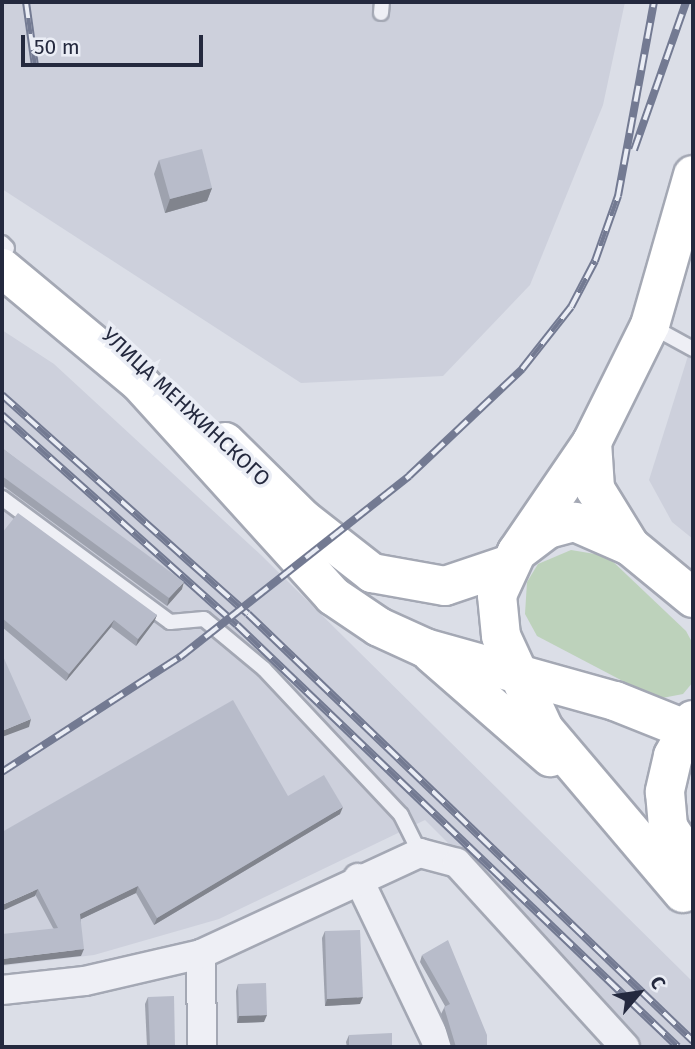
<!DOCTYPE html>
<meta charset="utf-8">
<style>
body{margin:0}
#map{position:relative;width:695px;height:1049px;overflow:hidden;background:#dbdee7;font-family:"Fira Sans",sans-serif}
div>[style]{position:absolute}
.built>*{inset:0;background:#cdd0dc}
.green>*{inset:0;background:#bdd2bb}
.roads{filter:drop-shadow(2px 0 #a4a8b4) drop-shadow(-2px 0 #a4a8b4) drop-shadow(0 2px #a4a8b4) drop-shadow(0 -2px #a4a8b4)}
.lane>*{height:14px;margin:-7px;padding:0 7px;transform-origin:7px;border-radius:7px;background:#eeeff5}
.street>*{height:28px;margin:-14px;padding:0 14px;transform-origin:14px;border-radius:14px;background:#eeeff5}
.secondary>*{height:38px;margin:-19px;padding:0 19px;transform-origin:19px;border-radius:19px;background:#fff}
.primary>*{height:38px;margin:-19px;padding:0 19px;transform-origin:19px;border-radius:19px;background:#fff}
.rail>*{height:8px;margin-top:-4px;transform-origin:0;background:repeating-linear-gradient(90deg,#eaedf5 0 16px,#737a92 0 32px);box-sizing:border-box;border-block:2px solid #737a92}
.wall>*{inset:0;background:#9ea2ae}
.shaded-wall>*{inset:0;background:#81848d}
.building>*{inset:0;background:#b8bcca}
span{translate:-50% -50%;white-space:nowrap;text-align:center;line-height:1.15;-webkit-text-stroke:7px #eaedf5;paint-order:stroke}
.street-label{font-size:21px;color:#24293e}
.frame{position:absolute;inset:0;border:4px solid #24293e;pointer-events:none}
.north{position:absolute;left:604px;top:958px;width:70px;height:70px;-webkit-text-stroke:5px #eaedf5;paint-order:stroke;rotate:61deg;font-size:19px;font-weight:700;line-height:28px;text-align:center;color:#24293e}
.north::after{content:'';display:block;margin:auto;width:24px;height:32px;background:#24293e;clip-path:polygon(50% 0,100% 100%,50% 72%,0 100%)}
.scale{position:absolute;left:21px;top:35px;width:182px;height:32px;box-sizing:border-box;border:4px solid #24293e;border-top:0;padding-left:9px;font-size:21px;line-height:24px;white-space:nowrap;color:#24293e;-webkit-text-stroke:5px #eaedf5;paint-order:stroke}
</style>
<div id="map">
<div class="built">
<i style="clip-path:polygon(2px 2px,625px 2px,603px 105px,530px 285px,443px 376px,301px 383px,2px 189px)"></i>
<i style="clip-path:polygon(2px 330px,54px 364px,261px 555px,693px 982px,693px 1047px,630px 1047px,604px 999px,425px 820px,219px 919px,94px 955px,2px 966px)"></i>
<i style="clip-path:polygon(693px 340px,693px 539px,672px 522px,649px 480px)"></i>
</div>
<div class="green">
<i style="clip-path:polygon(571px 550px,607px 556px,686px 631px,693px 644px,693px 682px,683px 694px,657px 699px,537px 636px,525px 614px,527px 582px,538px 564px)"></i>
</div>
<div class="roads">
<div class="lane">
<i style="left:381px;top:13px;width:11px;rotate:-85deg"></i>
<i style="left:2px;top:243px;width:7px;rotate:45deg"></i>
<i style="left:651px;top:326px;width:48px;rotate:28.7deg"></i>
<i style="left:2px;top:498px;width:209px;rotate:36.4deg"></i>
<i style="left:170px;top:622px;width:34px;rotate:-5deg"></i>
<i style="left:204px;top:619px;width:78px;rotate:39.8deg"></i>
<i style="left:264px;top:669px;width:200px;rotate:46.8deg"></i>
<i style="left:401px;top:815px;width:42px;rotate:63.4deg"></i>
</div>
<div class="street">
<i style="left:358px;top:878px;width:187px;rotate:64.4deg"></i>
<i style="left:201px;top:954px;width:93px;rotate:89.4deg"></i>
<i style="left:2px;top:990px;width:83px;rotate:-6.2deg"></i>
<i style="left:85px;top:981px;width:119px;rotate:-13.1deg"></i>
<i style="left:201px;top:954px;width:241px;rotate:-24.8deg"></i>
<i style="left:420px;top:853px;width:38px;rotate:15deg"></i>
<i style="left:457px;top:863px;width:249px;rotate:47.6deg"></i>
</div>
<div class="secondary">
<i style="left:592px;top:442px;width:47px;rotate:86.3deg"></i>
<i style="left:595px;top:489px;width:67px;rotate:58.4deg"></i>
<i style="left:517px;top:552px;width:133px;rotate:-55.7deg"></i>
<i style="left:592px;top:442px;width:131px;rotate:-63.6deg"></i>
<i style="left:650px;top:325px;width:156px;rotate:-74deg"></i>
</div>
<div class="primary">
<i style="left:2px;top:268px;width:178px;rotate:39.8deg"></i>
<i style="left:139px;top:382px;width:289px;rotate:47.8deg"></i>
<i style="left:333px;top:596px;width:55px;rotate:34deg"></i>
<i style="left:379px;top:627px;width:51px;rotate:24.5deg"></i>
<i style="left:425px;top:648px;width:197px;rotate:15.6deg"></i>
<i style="left:615px;top:701px;width:75px;rotate:21.8deg"></i>
<i style="left:225px;top:442px;width:110px;rotate:44.6deg"></i>
<i style="left:303px;top:519px;width:88px;rotate:38deg"></i>
<i style="left:372px;top:573px;width:74px;rotate:10.1deg"></i>
<i style="left:445px;top:586px;width:65px;rotate:-18.7deg"></i>
<i style="left:432px;top:654px;width:157px;rotate:41.1deg"></i>
<i style="left:693px;top:720px;width:41px;rotate:119.1deg"></i>
<i style="left:673px;top:756px;width:37px;rotate:103deg"></i>
<i style="left:665px;top:792px;width:35px;rotate:85deg"></i>
<i style="left:668px;top:827px;width:45px;rotate:56.7deg"></i>
<i style="left:683px;top:893px;width:215px;rotate:-130.3deg"></i>
<i style="left:544px;top:729px;width:102px;rotate:-114.8deg"></i>
<i style="left:501px;top:636px;width:41px;rotate:-95.6deg"></i>
<i style="left:497px;top:595px;width:47px;rotate:-65.1deg"></i>
<i style="left:517px;top:552px;width:39px;rotate:-37deg"></i>
<i style="left:548px;top:529px;width:28px;rotate:-15deg"></i>
<i style="left:575px;top:522px;width:60px;rotate:23.6deg"></i>
<i style="left:630px;top:546px;width:82px;rotate:39.5deg"></i>
</div>
</div>
<div class="rail">
<i style="left:26px;top:2px;width:65px;rotate:82deg"></i>
<i style="left:634px;top:150px;width:157px;rotate:-70.6deg"></i>
<i style="left:2px;top:395px;width:329px;rotate:41.7deg"></i>
<i style="left:248px;top:614px;width:617px;rotate:43.82deg"></i>
<i style="left:2px;top:415px;width:315px;rotate:41.8deg"></i>
<i style="left:237px;top:625px;width:610px;rotate:43.74deg"></i>
<i style="left:2px;top:772px;width:212px;rotate:-32.9deg"></i>
<i style="left:180px;top:657px;width:292px;rotate:-38.3deg"></i>
<i style="left:409px;top:476px;width:156px;rotate:-43.4deg"></i>
<i style="left:522px;top:369px;width:79px;rotate:-51.7deg"></i>
<i style="left:571px;top:307px;width:52px;rotate:-62.4deg"></i>
<i style="left:595px;top:261px;width:69px;rotate:-70.5deg"></i>
<i style="left:618px;top:196px;width:197px;rotate:-79.5deg"></i>
</div>
<div class="wall">
<i style="clip-path:polygon(159px 160px,212px 188px,207px 201px,165px 213px,154px 174px)"></i>
<i style="clip-path:polygon(2px 448px,182px 589px,167px 606px,2px 485px)"></i>
<i style="clip-path:polygon(2px 533px,157px 615px,154px 622px,136px 646px,111px 627px,66px 681px,2px 627px)"></i>
<i style="clip-path:polygon(288px 796px,340px 814px,154px 925px,136px 893px,81px 919px,81px 956px,53px 928px,2px 832px)"></i>
<i style="clip-path:polygon(325px 931px,360px 1004px,325px 1006px,322px 938px)"></i>
<i style="clip-path:polygon(422px 955px,487px 1047px,451px 1047px,441px 1014px,445px 1006px,420px 962px)"></i>
<i style="clip-path:polygon(238px 984px,264px 1022px,237px 1023px,236px 991px)"></i>
<i style="clip-path:polygon(148px 997px,175px 1047px,147px 1047px,145px 1004px)"></i>
<i style="clip-path:polygon(349px 1035px,392px 1047px,347px 1047px,346px 1042px)"></i>
</div>
<div class="shaded-wall">
<i style="clip-path:polygon(212px 188px,207px 201px,165px 213px,170px 199px)"></i>
<i style="clip-path:polygon(184px 582px,182px 589px,167px 606px,169px 598px)"></i>
<i style="clip-path:polygon(157px 615px,154px 622px,136px 646px,138px 639px)"></i>
<i style="clip-path:polygon(114px 620px,111px 627px,66px 681px,69px 674px)"></i>
<i style="clip-path:polygon(31px 719px,29px 727px,2px 737px,2px 731px)"></i>
<i style="clip-path:polygon(343px 807px,340px 814px,154px 925px,157px 918px)"></i>
<i style="clip-path:polygon(138px 886px,136px 893px,77px 921px,80px 914px)"></i>
<i style="clip-path:polygon(38px 889px,35px 896px,2px 911px,2px 905px)"></i>
<i style="clip-path:polygon(84px 949px,81px 956px,2px 965px,2px 959px)"></i>
<i style="clip-path:polygon(363px 997px,360px 1004px,325px 1006px,327px 999px)"></i>
<i style="clip-path:polygon(267px 1015px,264px 1022px,237px 1023px,239px 1016px)"></i>
</div>
<div class="building">
<i style="clip-path:polygon(202px 149px,212px 188px,170px 199px,159px 160px)"></i>
<i style="clip-path:polygon(2px 448px,184px 582px,169px 598px,2px 476px)"></i>
<i style="clip-path:polygon(18px 513px,157px 615px,138px 639px,114px 620px,69px 674px,2px 618px,2px 533px)"></i>
<i style="clip-path:polygon(2px 654px,31px 719px,2px 731px)"></i>
<i style="clip-path:polygon(233px 700px,288px 796px,324px 775px,343px 807px,157px 918px,138px 886px,80px 914px,84px 949px,2px 959px,2px 934px,58px 928px,38px 889px,2px 905px,2px 832px)"></i>
<i style="clip-path:polygon(360px 930px,363px 997px,327px 999px,325px 931px)"></i>
<i style="clip-path:polygon(448px 940px,487px 1035px,487px 1047px,456px 1047px,444px 1007px,450px 1004px,422px 955px)"></i>
<i style="clip-path:polygon(266px 983px,267px 1015px,239px 1016px,238px 984px)"></i>
<i style="clip-path:polygon(174px 996px,175px 1047px,150px 1047px,148px 997px)"></i>
<i style="clip-path:polygon(392px 1033px,392px 1047px,349px 1047px,349px 1035px)"></i>
</div>
<div class="street-label">
<span style="left:186px;top:407px;rotate:43deg">УЛИЦА МЕНЖИНСКОГО</span>
</div>
<div class="frame"></div>
<div class="north">С</div>
<div class="scale">50 m</div>
</div>
